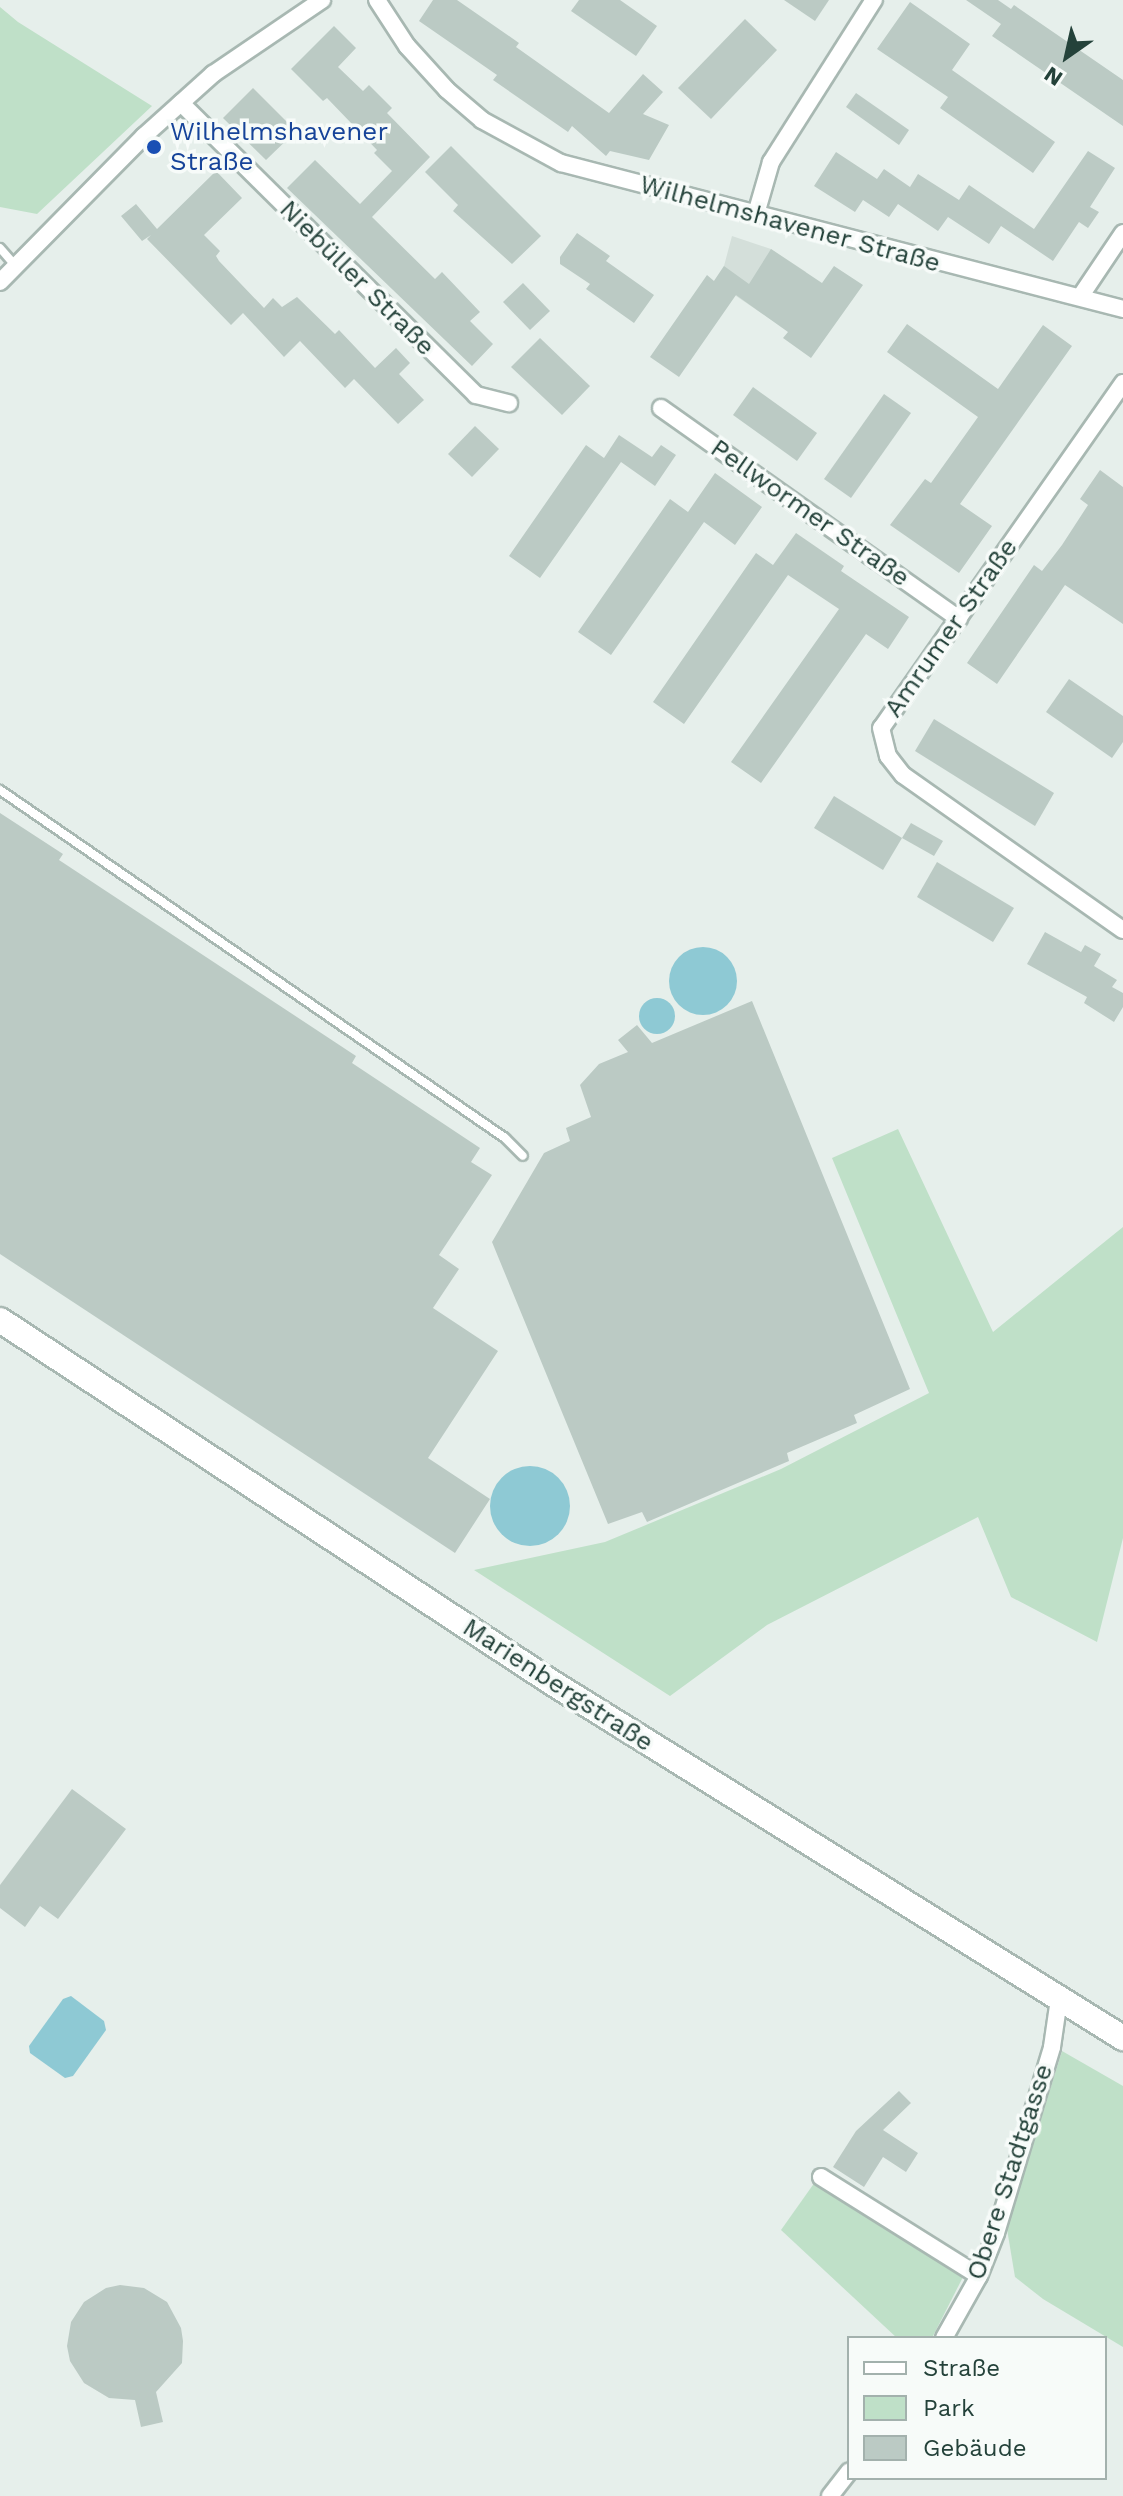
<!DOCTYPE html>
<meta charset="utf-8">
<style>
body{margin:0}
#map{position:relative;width:1123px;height:2496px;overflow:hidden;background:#e6efeb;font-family:"Work Sans",sans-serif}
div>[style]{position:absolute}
.built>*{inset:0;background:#d4dfda}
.green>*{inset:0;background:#bfe0c8}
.water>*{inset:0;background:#8ec9d4}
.round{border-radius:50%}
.building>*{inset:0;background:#bbcac4}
.roads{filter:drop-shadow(2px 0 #a8b8b2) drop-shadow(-2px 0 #a8b8b2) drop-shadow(0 2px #a8b8b2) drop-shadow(0 -2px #a8b8b2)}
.lane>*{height:8px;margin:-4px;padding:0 4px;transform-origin:4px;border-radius:4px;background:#fff}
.street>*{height:16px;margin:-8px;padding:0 8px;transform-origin:8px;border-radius:8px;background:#fff}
.secondary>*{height:24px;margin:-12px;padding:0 12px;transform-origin:12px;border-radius:12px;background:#fff}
.dots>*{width:22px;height:22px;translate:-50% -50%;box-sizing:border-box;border:4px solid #f7fbf9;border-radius:50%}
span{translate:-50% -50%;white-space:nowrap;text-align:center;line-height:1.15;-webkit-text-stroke:7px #f7fbf9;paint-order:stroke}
.transit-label{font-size:26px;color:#164399}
.left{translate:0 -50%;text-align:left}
.street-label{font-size:26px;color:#24423a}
.legend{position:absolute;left:847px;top:2336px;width:260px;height:144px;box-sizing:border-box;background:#f7fbf9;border:2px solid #a3b1ad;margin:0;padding:10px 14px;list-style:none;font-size:24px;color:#24423a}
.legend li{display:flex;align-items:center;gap:16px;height:40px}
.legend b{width:40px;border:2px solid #a3b1ad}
.north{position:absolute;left:1027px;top:16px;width:80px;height:80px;-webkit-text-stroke:6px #f7fbf9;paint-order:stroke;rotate:214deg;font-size:22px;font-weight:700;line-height:32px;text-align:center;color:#24423a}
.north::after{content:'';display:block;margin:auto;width:28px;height:36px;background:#24423a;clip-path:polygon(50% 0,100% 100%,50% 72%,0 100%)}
</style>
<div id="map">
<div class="built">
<i style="clip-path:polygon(732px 236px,771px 249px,806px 272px,773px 321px,714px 281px,724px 266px)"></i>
</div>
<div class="green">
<i style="clip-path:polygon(0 7px,18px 22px,152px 106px,37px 214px,0 207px)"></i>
<i style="clip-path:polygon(898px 1129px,993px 1332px,1123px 1227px,1123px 1538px,1097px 1642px,1011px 1597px,978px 1517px,767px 1625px,670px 1696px,474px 1570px,605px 1542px,781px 1469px,929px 1393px,832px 1158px)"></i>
<i style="clip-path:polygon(1062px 2051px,1123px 2086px,1123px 2347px,1043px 2299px,1015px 2277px,1007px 2229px)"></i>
<i style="clip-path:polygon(815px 2182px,964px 2275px,932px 2338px,897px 2338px,781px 2230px)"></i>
</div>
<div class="water">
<i class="round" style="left:669px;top:947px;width:68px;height:68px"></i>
<i class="round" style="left:639px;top:998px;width:36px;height:36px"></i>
<i class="round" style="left:490px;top:1466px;width:80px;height:80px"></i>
<i style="clip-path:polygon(71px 1996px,104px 2021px,106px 2030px,73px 2076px,65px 2078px,30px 2053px,29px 2046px,63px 1999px)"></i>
</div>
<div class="building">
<i style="clip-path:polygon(433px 0,457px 0,519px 43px,516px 47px,609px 113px,643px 74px,663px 92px,643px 114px,669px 125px,649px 160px,610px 151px,606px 156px,572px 126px,568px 132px,493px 80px,497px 75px,419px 21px)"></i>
<i style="clip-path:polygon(579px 0,620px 0,657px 26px,636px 56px,571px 11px)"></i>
<i style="clip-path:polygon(784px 0,829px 0,815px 21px)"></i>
<i style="clip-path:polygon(966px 0,998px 0,1011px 9px,1014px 5px,1123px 80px,1123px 126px,992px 36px,1001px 24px)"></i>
<i style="clip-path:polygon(910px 2px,970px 44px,952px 70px,1055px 142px,1033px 173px,940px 108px,948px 97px,877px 49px)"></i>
<i style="clip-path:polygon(745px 19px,777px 50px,711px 119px,678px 88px)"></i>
<i style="clip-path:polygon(334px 26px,356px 48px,338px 67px,363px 91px,369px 85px,392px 108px,387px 113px,430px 157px,372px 217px,435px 279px,442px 272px,480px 312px,470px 321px,493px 344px,472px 366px,287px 188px,315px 160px,360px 204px,392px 171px,374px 153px,377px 150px,327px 98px,323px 101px,291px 69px)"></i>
<i style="clip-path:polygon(253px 88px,296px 131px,266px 160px,223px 118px)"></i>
<i style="clip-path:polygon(856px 93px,909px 130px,899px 145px,846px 107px)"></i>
<i style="clip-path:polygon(451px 146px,541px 236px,512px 264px,453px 211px,458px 205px,425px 172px)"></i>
<i style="clip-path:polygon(1088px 151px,1115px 168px,1090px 207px,1099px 212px,1088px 228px,1079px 222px,1053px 261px,1001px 226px,989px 244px,948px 217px,938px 231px,898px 204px,889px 217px,863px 200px,855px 212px,814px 186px,836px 152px,877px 179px,884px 169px,910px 187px,918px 174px,959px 200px,969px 185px,1034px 229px)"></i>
<i style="clip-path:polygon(216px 171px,242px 198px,204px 235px,220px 251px,216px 256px,219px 261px,264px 308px,273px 298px,282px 307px,297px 297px,335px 334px,339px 330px,375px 368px,396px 348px,410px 363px,399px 374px,424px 400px,398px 424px,354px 379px,345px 388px,300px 341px,284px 357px,243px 313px,231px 325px,147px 239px,151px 235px,142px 241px,121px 216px,136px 204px,157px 229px)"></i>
<i style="clip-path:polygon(577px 233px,610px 256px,606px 261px,654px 295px,634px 323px,586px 289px,590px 284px,560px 264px,560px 257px)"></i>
<i style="clip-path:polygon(771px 249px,822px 283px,834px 266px,863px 285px,811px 358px,783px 338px,788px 332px,736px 295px,679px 377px,650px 357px,707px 275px,714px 281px,724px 266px,749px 284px)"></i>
<i style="clip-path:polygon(523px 283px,550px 311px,530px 330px,503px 302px)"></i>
<i style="clip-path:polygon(907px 324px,998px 389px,1043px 325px,1072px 346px,960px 504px,992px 526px,959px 573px,890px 525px,925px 479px,931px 483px,978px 417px,887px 352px)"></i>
<i style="clip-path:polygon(540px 338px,590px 386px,562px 415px,511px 367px)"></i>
<i style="clip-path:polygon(753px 387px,817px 433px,797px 461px,733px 415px)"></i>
<i style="clip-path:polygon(884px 394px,911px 413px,851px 498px,824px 479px)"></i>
<i style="clip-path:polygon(475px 426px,499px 449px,472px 477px,448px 454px)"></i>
<i style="clip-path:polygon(619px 435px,652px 457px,661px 445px,676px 455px,655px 486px,621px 462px,540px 578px,509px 556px,586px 445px,604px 458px)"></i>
<i style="clip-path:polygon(1100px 470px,1123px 487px,1123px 624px,1065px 585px,997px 684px,967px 663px,1034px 565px,1042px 571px,1062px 545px,1088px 505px,1080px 499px)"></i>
<i style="clip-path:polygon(715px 473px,762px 507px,735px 545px,704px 522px,611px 655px,578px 632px,670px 499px,688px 512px)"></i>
<i style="clip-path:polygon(796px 533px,844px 566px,841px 571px,909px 617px,888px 649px,866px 634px,761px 783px,731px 762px,839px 609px,788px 575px,684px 724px,653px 702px,756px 553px,773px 565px)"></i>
<i style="clip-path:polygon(1069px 679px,1123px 716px,1123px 742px,1112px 758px,1046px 712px)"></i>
<i style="clip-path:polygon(934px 719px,1054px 793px,1035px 826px,915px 751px)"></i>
<i style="clip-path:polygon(834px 796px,902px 838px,883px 870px,814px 828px)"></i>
<i style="clip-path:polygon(0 813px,63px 854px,59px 860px,356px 1056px,352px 1063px,480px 1148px,471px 1162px,492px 1175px,439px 1255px,459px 1269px,433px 1308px,498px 1351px,428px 1458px,490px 1499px,455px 1553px,0 1254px)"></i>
<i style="clip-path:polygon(911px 823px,943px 841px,934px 856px,902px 838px)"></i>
<i style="clip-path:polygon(937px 862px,1014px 908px,993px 942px,917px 897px)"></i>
<i style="clip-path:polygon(1045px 932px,1081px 952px,1085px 945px,1101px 954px,1094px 966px,1117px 980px,1112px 987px,1123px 993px,1123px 1007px,1114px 1022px,1084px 1003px,1087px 997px,1027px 964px)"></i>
<i style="clip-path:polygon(752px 1001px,910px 1389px,854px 1415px,857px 1423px,787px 1453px,789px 1461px,647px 1522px,642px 1512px,608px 1524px,492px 1242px,544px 1153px,570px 1141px,566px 1128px,591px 1117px,580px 1085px,599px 1064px,628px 1052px,618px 1040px,637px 1025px,652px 1043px)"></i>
<i style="clip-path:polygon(72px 1789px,126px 1829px,58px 1919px,40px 1906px,25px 1927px,0 1908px,0 1885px)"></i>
<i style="clip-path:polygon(899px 2091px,911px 2103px,883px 2130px,918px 2153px,906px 2172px,883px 2157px,864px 2187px,833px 2167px,856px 2131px)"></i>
<i style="clip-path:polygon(120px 2285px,144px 2288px,167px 2302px,181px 2328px,183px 2341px,182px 2363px,156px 2392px,163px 2422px,141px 2427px,135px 2400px,109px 2398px,84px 2383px,70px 2361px,67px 2346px,71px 2322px,84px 2302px,106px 2288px)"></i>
</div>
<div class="roads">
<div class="lane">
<i style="left:0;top:248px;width:23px;rotate:49deg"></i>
<i style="left:0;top:790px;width:613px;rotate:34.57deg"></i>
<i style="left:505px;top:1138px;width:25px;rotate:45deg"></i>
</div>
<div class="street">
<i style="left:377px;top:0;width:55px;rotate:56.9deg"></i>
<i style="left:407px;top:46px;width:59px;rotate:47.7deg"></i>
<i style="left:447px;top:90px;width:46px;rotate:40.6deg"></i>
<i style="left:482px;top:120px;width:90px;rotate:28.6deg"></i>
<i style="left:561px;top:163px;width:581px;rotate:14.56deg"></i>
<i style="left:181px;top:103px;width:415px;rotate:44.7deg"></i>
<i style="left:476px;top:395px;width:34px;rotate:14deg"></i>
<i style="left:756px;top:214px;width:54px;rotate:-73.9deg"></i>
<i style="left:771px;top:162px;width:192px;rotate:-57.6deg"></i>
<i style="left:0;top:282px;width:205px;rotate:-45.4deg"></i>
<i style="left:144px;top:136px;width:93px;rotate:-41.9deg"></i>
<i style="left:213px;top:74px;width:132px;rotate:-34.2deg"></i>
<i style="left:1080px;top:297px;width:77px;rotate:-56.1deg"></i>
<i style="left:1123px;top:383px;width:421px;rotate:125deg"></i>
<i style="left:881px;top:728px;width:29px;rotate:76deg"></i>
<i style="left:888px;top:756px;width:24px;rotate:52deg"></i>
<i style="left:903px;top:775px;width:269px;rotate:35.2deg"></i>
<i style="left:661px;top:408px;width:365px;rotate:35.3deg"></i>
<i style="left:821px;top:2177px;width:186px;rotate:32.1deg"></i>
<i style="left:944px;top:2338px;width:71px;rotate:-60.6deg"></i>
<i style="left:979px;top:2276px;width:46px;rotate:-68.4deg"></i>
<i style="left:996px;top:2233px;width:194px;rotate:-73.2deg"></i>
<i style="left:1052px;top:2047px;width:49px;rotate:-81.7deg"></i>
<i style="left:830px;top:2496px;width:31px;rotate:-52deg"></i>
</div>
<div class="secondary">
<i style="left:0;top:1320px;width:659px;rotate:33.3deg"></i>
<i style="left:551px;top:1682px;width:674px;rotate:31.9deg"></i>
</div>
</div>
<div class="dots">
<i style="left:154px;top:147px;background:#1a4fb4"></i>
</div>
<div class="transit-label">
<span class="left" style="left:170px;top:147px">Wilhelmshavener<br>Straße</span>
</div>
<div class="street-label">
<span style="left:790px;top:224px;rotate:15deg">Wilhelmshavener Straße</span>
<span style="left:357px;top:278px;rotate:45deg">Niebüller Straße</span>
<span style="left:810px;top:513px;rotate:35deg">Pellwormer Straße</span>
<span style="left:951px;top:628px;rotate:-55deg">Amrumer Straße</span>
<span style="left:558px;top:1685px;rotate:33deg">Marienbergstraße</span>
<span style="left:1010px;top:2172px;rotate:-72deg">Obere Stadtgasse</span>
</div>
<ul class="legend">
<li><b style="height:10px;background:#fff"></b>Straße</li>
<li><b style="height:22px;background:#bfe0c8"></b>Park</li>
<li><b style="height:22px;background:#bbcac4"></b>Gebäude</li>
</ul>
<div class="north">N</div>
</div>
